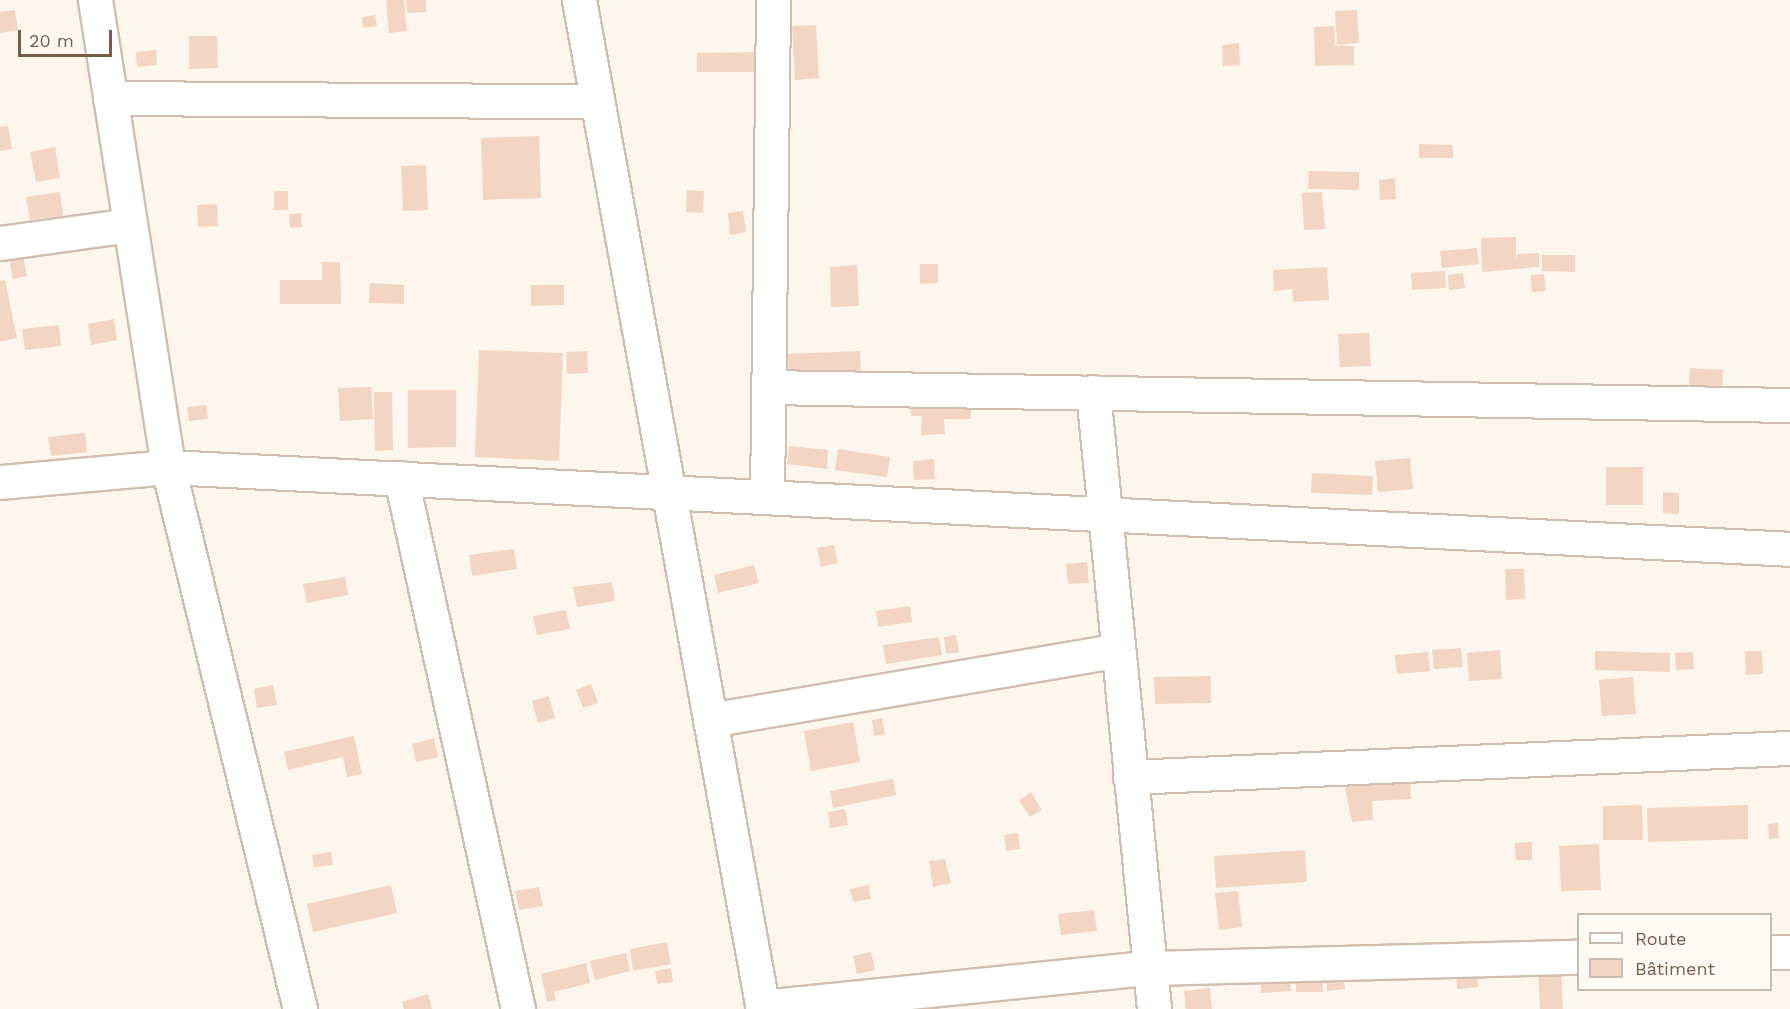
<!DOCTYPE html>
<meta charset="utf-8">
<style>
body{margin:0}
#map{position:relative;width:1790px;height:1009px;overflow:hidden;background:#fdf6ec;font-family:"Work Sans",sans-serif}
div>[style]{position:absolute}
.building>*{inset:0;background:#f3d5c3}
.roads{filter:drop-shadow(2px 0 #d1beb0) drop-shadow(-2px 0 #d1beb0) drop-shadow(0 2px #d1beb0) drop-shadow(0 -2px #d1beb0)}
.minor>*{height:33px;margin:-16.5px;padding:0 16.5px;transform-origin:16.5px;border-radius:16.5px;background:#fff}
span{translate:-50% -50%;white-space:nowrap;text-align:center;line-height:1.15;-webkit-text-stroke:6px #fffaf3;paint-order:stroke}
.legend{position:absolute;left:1577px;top:913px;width:195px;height:78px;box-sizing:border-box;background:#fffaf3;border:2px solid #cabbb1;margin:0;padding:8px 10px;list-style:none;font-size:18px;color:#7a5c4d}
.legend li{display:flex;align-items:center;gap:12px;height:30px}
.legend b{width:30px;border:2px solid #cabbb1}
.scale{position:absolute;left:18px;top:30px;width:94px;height:27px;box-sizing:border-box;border:3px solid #7a5c4d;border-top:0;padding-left:8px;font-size:18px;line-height:21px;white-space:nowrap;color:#7a5c4d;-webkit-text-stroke:4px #fffaf3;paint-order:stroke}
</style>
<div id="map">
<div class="building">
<i style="clip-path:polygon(386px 0,404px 0,407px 31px,389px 33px)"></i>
<i style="clip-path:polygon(406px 0,426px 0,426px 12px,407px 13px)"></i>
<i style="clip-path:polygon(15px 10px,18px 30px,0 33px,0 12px)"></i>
<i style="clip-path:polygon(1357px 10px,1359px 43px,1337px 45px,1335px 11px)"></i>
<i style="clip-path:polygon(375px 15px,377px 26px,363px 28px,362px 17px)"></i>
<i style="clip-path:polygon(816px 25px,819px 78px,795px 80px,792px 26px)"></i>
<i style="clip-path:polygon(1334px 26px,1335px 46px,1354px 46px,1354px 65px,1315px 66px,1314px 27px)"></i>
<i style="clip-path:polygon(189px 36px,217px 36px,218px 68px,189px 69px)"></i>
<i style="clip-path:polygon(1239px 43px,1240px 65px,1223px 66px,1222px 45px)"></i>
<i style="clip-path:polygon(156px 50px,157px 65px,137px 67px,136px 52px)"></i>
<i style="clip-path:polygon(758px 52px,758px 72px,697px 72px,697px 53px)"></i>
<i style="clip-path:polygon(8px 126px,12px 149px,0 151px,0 127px)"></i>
<i style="clip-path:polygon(539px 136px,541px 198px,483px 200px,481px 138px)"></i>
<i style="clip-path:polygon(1419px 144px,1453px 145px,1453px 158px,1419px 158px)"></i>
<i style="clip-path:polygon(55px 147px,60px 178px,36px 182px,30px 152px)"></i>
<i style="clip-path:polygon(426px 165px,428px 210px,403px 211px,401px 166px)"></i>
<i style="clip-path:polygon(1309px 171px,1359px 172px,1359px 190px,1308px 189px)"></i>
<i style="clip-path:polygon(1395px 178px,1396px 199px,1380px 200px,1379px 180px)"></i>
<i style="clip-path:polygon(687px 190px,704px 191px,703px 213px,686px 212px)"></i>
<i style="clip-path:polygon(274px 191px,288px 191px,288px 210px,274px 210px)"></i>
<i style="clip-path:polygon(60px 192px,63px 216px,30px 220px,26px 197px)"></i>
<i style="clip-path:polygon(1322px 192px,1325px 229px,1304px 230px,1302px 193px)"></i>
<i style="clip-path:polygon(217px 204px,218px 226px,198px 227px,197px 205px)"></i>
<i style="clip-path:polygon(743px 211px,746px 232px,730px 235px,728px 213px)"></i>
<i style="clip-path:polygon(301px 213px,302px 227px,290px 228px,289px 214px)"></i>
<i style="clip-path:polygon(1516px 237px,1516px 263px,1517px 254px,1539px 253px,1539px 267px,1482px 272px,1481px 238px)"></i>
<i style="clip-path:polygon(1477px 248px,1479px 264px,1442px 268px,1440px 251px)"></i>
<i style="clip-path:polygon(1542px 255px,1575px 255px,1575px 272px,1542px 271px)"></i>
<i style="clip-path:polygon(23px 256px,27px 276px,13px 279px,9px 258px)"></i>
<i style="clip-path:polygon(322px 262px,340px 262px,341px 304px,280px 304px,280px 280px,322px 280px)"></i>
<i style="clip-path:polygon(920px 264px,938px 264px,938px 283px,920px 284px)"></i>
<i style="clip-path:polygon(857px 265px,859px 306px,831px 307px,830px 267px)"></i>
<i style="clip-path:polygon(1327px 267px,1329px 300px,1293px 302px,1292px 289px,1274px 291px,1273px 270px)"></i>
<i style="clip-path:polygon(1445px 271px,1446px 288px,1412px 290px,1411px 273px)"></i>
<i style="clip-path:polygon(1463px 273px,1465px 288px,1449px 290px,1448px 275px)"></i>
<i style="clip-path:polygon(1544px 274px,1546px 291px,1532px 292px,1531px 275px)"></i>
<i style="clip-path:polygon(5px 280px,17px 338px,0 342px,0 281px)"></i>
<i style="clip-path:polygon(370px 283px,404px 285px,404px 304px,369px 303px)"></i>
<i style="clip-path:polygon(531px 285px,564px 285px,564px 305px,531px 306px)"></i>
<i style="clip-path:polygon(114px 319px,117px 340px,91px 345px,88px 324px)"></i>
<i style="clip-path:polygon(59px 325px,61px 346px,25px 350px,22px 329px)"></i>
<i style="clip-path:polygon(1369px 333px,1371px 366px,1340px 367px,1338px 334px)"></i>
<i style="clip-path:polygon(479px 350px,563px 353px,559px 461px,475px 457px)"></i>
<i style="clip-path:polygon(587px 351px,588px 373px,567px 374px,566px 352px)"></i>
<i style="clip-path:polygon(860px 351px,861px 373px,789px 376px,788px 354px)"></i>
<i style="clip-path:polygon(1690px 368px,1723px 370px,1722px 389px,1689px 387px)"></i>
<i style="clip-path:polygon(371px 387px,373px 419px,340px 421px,338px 388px)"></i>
<i style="clip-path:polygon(408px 390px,456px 390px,456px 447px,408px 448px)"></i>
<i style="clip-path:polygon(374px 392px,392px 392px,393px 450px,375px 451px)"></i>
<i style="clip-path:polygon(911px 397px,971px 397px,971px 419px,944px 419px,945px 434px,921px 435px,922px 416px,911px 416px)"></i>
<i style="clip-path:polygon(206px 405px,208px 419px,189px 421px,187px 407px)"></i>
<i style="clip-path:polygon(85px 433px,87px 452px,51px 456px,48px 437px)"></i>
<i style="clip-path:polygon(789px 446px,828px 450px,827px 469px,787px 464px)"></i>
<i style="clip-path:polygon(838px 449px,890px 457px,887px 477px,835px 470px)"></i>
<i style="clip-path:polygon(1410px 458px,1413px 489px,1378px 492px,1375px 461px)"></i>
<i style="clip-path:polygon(934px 459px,935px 479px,914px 480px,913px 461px)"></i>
<i style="clip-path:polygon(1606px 467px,1643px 467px,1643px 505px,1606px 505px)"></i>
<i style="clip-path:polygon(1312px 473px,1373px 476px,1372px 495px,1311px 493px)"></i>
<i style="clip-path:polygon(1663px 492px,1679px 493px,1679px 514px,1663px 513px)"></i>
<i style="clip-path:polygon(834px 545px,838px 563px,821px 567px,817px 548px)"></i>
<i style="clip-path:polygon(514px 549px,517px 569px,472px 576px,469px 555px)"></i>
<i style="clip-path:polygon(1087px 562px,1089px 583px,1068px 584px,1066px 564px)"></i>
<i style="clip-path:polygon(754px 565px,759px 583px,718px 593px,714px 575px)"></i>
<i style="clip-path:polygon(1505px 569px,1524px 569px,1525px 599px,1506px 600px)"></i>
<i style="clip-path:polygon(345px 577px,348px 595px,307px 603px,303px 584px)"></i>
<i style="clip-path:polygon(612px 582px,615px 601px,577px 607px,573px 587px)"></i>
<i style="clip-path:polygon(910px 606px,912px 622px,878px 627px,876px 611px)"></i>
<i style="clip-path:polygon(566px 610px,570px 629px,537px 635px,533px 616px)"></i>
<i style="clip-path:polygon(956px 635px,959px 652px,946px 654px,944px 637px)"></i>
<i style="clip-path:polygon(939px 637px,942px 655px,886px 664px,883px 645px)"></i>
<i style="clip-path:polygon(1461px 648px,1463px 667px,1434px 669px,1432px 650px)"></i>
<i style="clip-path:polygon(1500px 650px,1502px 679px,1469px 681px,1467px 653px)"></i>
<i style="clip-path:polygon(1595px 651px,1670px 653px,1670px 672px,1595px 670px)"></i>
<i style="clip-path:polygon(1745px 651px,1762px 651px,1763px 674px,1746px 675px)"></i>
<i style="clip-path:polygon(1428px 652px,1430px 671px,1397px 674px,1395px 655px)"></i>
<i style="clip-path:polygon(1693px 652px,1694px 669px,1676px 670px,1675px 653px)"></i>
<i style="clip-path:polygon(1211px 676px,1211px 703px,1155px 704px,1154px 677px)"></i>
<i style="clip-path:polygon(1633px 677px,1636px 714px,1602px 716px,1599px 680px)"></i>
<i style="clip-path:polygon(591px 684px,598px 703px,583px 708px,576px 690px)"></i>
<i style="clip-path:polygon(273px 685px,277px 705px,257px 708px,254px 689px)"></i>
<i style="clip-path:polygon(549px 696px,555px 718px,538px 723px,532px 701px)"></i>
<i style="clip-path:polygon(882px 718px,885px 734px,874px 736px,872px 720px)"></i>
<i style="clip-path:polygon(853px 722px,860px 762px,811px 771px,804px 731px)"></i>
<i style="clip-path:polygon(354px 736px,362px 774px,347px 777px,343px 757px,288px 770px,284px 752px)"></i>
<i style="clip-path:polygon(434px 738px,438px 757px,416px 762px,412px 744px)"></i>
<i style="clip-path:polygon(1410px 778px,1411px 799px,1372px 801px,1373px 820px,1352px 822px,1344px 783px)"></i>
<i style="clip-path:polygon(893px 779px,896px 795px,833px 808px,830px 791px)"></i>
<i style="clip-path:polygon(1031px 792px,1042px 810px,1030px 817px,1019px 800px)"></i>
<i style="clip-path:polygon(1642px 805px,1643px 840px,1603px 840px,1603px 806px)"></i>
<i style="clip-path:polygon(1748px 805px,1748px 839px,1648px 842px,1647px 808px)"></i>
<i style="clip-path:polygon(845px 809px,848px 825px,830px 828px,828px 812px)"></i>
<i style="clip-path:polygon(1778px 823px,1779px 838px,1769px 839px,1768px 824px)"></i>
<i style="clip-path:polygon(1018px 833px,1020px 849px,1006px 851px,1004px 835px)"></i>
<i style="clip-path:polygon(1532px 842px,1532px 860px,1516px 860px,1515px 843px)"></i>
<i style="clip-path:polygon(1599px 844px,1601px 890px,1561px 891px,1559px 846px)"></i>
<i style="clip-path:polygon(1305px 850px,1307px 882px,1216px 888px,1214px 856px)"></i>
<i style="clip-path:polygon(331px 852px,333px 865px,314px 867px,312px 855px)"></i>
<i style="clip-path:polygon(945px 859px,951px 883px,933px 887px,929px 861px)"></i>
<i style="clip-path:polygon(391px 885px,397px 913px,313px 932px,307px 904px)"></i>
<i style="clip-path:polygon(869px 885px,871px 899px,853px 902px,850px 889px)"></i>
<i style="clip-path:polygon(539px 887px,543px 906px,519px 910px,515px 891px)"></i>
<i style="clip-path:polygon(1238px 891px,1242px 927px,1219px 930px,1215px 893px)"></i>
<i style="clip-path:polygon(1094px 910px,1097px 931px,1061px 935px,1058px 914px)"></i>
<i style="clip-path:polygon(667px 942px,671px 964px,633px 971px,630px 949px)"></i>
<i style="clip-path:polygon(871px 952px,875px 970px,857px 974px,853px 956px)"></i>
<i style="clip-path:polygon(626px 953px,630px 971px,595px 980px,590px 961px)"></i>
<i style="clip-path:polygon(586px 963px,590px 983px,554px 992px,556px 1000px,547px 1002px,541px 974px)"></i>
<i style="clip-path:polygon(671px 968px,673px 982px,657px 984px,655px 971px)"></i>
<i style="clip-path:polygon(1477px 970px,1478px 987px,1457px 989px,1456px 972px)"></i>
<i style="clip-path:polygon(1561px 970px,1563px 1009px,1540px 1009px,1538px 971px)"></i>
<i style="clip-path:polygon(1296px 973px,1323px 973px,1323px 992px,1296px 992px)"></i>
<i style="clip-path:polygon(1343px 973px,1345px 989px,1327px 991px,1326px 975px)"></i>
<i style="clip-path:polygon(1290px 974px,1291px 991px,1261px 993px,1260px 975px)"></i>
<i style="clip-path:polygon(1210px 988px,1212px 1009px,1186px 1009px,1184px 991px)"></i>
<i style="clip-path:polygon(428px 994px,432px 1009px,404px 1009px,402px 1002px)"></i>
</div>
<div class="roads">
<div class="minor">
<i style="left:95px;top:0;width:473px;rotate:81.1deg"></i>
<i style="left:168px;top:467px;width:558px;rotate:76.31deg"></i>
<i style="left:579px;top:0;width:1026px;rotate:79.67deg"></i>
<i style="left:110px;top:98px;width:487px;rotate:0.4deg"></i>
<i style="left:0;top:243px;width:131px;rotate:-7.9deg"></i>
<i style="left:768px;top:387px;width:1022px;rotate:1.01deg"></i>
<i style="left:1093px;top:392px;width:620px;rotate:84.35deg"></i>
<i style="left:401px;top:478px;width:544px;rotate:77.57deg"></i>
<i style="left:0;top:482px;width:169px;rotate:-5.1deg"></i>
<i style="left:168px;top:467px;width:1624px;rotate:2.89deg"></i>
<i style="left:767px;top:497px;width:497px;rotate:-89.3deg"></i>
<i style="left:710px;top:720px;width:414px;rotate:-9.7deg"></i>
<i style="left:1130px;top:777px;width:661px;rotate:-2.52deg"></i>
<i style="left:1770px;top:952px;width:20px"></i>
<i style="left:762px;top:1007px;width:389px;rotate:-5.8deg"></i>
<i style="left:1149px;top:968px;width:429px;rotate:-1.5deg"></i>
</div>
</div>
<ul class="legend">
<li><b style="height:8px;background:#fff"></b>Route</li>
<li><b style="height:16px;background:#f3d5c3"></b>Bâtiment</li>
</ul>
<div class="scale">20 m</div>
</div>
